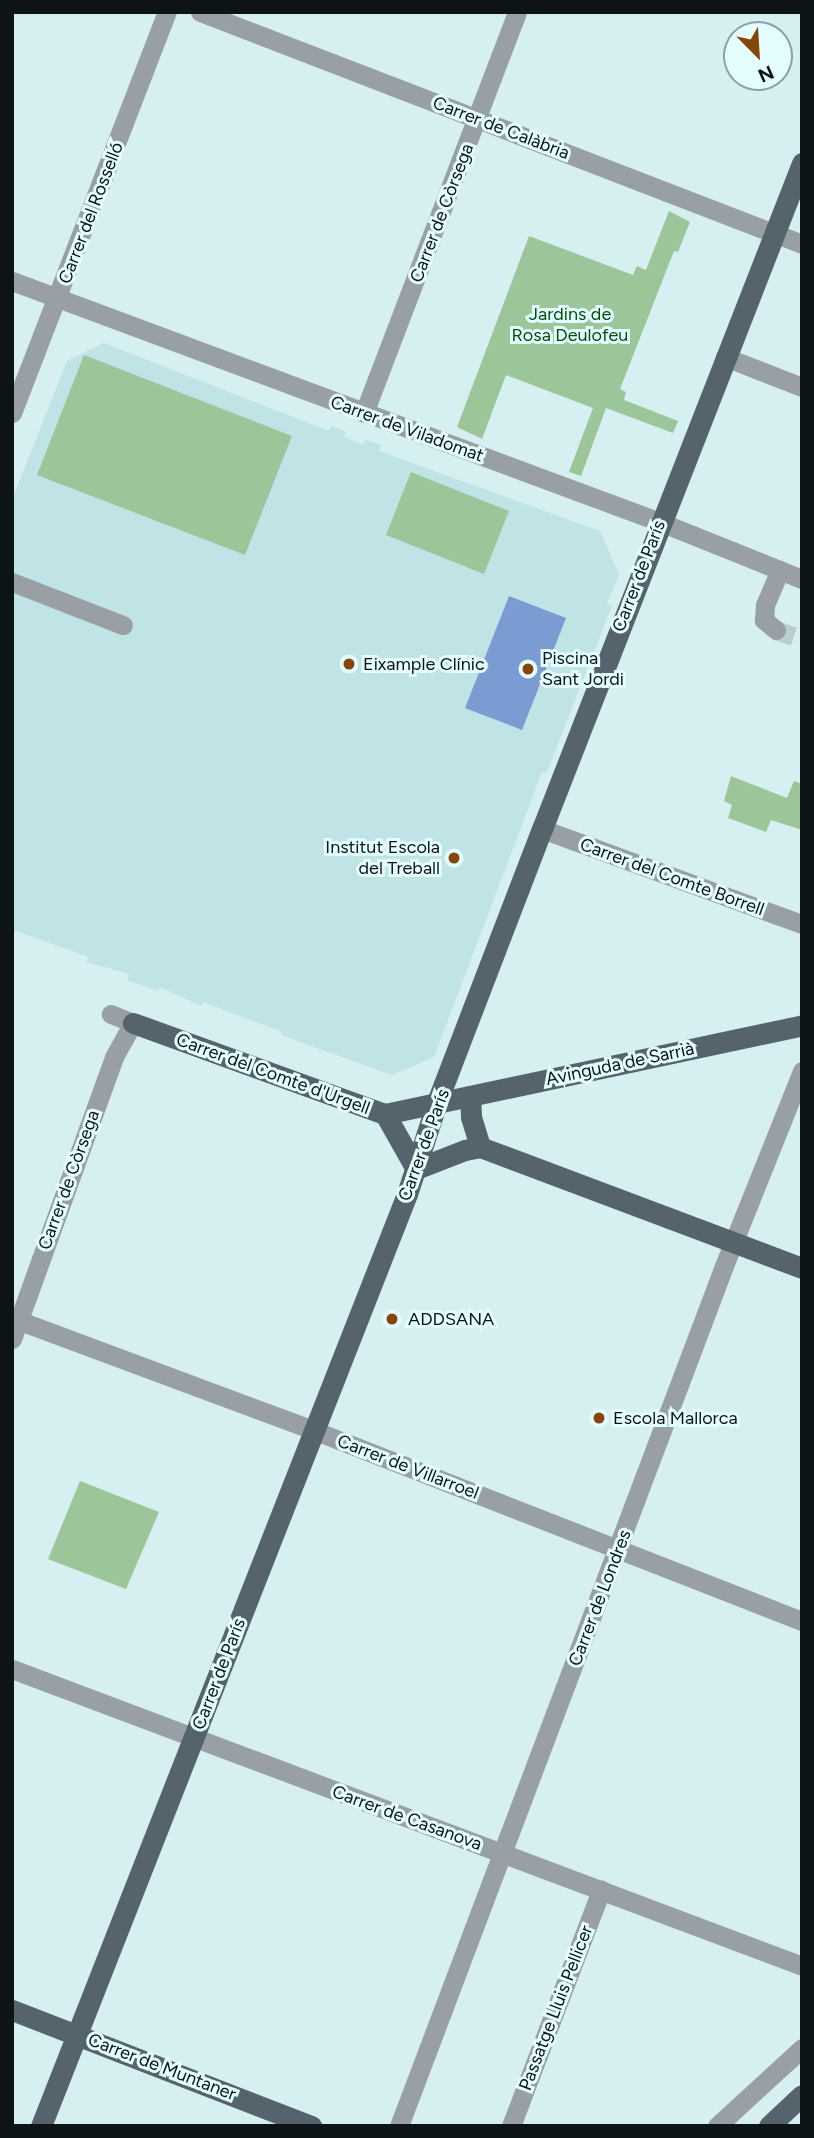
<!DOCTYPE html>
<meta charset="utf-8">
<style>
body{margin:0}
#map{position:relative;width:814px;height:2138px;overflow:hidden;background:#d6eff1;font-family:Figtree,sans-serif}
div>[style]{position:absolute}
.built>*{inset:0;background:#c0e3e5}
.green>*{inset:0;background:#9cc59a}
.water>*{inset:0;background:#7b9cd3}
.minor-tunnel>*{height:19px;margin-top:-9.5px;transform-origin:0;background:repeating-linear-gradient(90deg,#b8ced0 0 19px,transparent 0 29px)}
.minor>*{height:19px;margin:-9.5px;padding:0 9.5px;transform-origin:9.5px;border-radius:9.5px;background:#98a0a5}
.major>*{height:21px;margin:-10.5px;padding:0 10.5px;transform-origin:10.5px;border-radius:10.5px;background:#55646c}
.dots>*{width:19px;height:19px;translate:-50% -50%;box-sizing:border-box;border:4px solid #e4fdfe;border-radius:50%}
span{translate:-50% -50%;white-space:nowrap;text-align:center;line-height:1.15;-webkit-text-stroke:6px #e4fdfe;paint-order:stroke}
.street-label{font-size:18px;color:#0c1415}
.park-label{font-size:18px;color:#034f0a}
.poi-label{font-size:18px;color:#0c1415}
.left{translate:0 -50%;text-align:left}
.right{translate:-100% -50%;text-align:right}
.frame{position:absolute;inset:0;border:14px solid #0c1415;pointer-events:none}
.north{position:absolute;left:723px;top:21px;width:70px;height:70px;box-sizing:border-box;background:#e4fdfe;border:2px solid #8ea0a1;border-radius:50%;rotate:156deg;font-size:19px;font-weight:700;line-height:28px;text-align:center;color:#0c1415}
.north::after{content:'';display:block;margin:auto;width:24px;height:32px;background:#85460b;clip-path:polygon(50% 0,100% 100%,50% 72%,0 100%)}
</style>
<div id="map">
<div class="built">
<i style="clip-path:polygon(104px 343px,329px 431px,331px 426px,346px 432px,344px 437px,363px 445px,366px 440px,381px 445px,379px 451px,600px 531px,619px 575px,607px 603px,612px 606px,546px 774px,542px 772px,434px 1057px,392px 1075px,297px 1041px,281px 1035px,282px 1032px,203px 1002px,201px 1006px,160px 987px,158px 991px,127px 980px,129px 974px,86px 962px,88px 957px,17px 931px,12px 933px,12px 500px,67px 361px)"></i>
</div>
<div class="green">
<i style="clip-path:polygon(669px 211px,690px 222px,678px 252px,674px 251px,620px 389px,626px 392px,624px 400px,678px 421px,673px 433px,606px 408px,581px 476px,569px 472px,593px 408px,506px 375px,482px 439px,457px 427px,529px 236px,633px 275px,637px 266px,646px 270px)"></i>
<i style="clip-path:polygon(84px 355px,292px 436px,245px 555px,37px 475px)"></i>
<i style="clip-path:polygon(411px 472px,509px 511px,484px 574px,386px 535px)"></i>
<i style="clip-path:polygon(731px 776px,787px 798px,794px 781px,802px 784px,802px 830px,771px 820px,766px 832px,728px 818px,732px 805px,724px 801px)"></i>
<i style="clip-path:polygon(80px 1481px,159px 1512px,126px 1589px,48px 1559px)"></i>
</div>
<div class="water">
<i style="clip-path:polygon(509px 596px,566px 618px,522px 730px,465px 708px)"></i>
</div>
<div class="minor-tunnel">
<i style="left:776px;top:630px;width:28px;rotate:19deg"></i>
</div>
<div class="minor">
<i style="left:200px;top:12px;width:645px;rotate:21.08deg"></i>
<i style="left:12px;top:281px;width:691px;rotate:20.4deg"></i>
<i style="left:660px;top:522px;width:153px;rotate:21.9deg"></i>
<i style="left:725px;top:357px;width:83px;rotate:21.3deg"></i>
<i style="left:12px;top:413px;width:430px;rotate:-68.9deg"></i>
<i style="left:364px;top:413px;width:429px;rotate:-69.1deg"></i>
<i style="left:12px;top:582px;width:119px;rotate:21.2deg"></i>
<i style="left:776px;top:630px;width:16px;rotate:-140deg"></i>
<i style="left:764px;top:620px;width:15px;rotate:-86deg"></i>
<i style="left:765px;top:605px;width:38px;rotate:-67deg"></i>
<i style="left:542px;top:829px;width:277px;rotate:20.1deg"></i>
<i style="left:12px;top:1318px;width:321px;rotate:20.4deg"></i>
<i style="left:313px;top:1430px;width:525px;rotate:21.34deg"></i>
<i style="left:12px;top:1339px;width:300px;rotate:-70.1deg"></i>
<i style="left:114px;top:1057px;width:39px;rotate:-61deg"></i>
<i style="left:133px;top:1023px;width:24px;rotate:-158deg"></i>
<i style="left:12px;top:1669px;width:844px;rotate:20.6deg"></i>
<i style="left:399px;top:2126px;width:919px;rotate:-69.3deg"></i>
<i style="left:724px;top:1266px;width:210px;rotate:-68.2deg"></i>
<i style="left:511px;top:2126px;width:253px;rotate:-69.1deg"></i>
<i style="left:717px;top:2126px;width:115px;rotate:-42.5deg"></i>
</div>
<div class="major">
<i style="left:133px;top:1023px;width:268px;rotate:19.9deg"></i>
<i style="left:385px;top:1114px;width:426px;rotate:-12deg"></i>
<i style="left:470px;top:1096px;width:21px;rotate:87deg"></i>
<i style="left:471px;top:1117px;width:31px;rotate:73deg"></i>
<i style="left:385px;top:1114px;width:63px;rotate:60.6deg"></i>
<i style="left:416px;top:1169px;width:53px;rotate:-21.2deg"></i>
<i style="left:465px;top:1150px;width:15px;rotate:-11deg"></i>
<i style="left:480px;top:1147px;width:344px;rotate:20.6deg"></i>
<i style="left:12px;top:2010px;width:321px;rotate:21.2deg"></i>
<i style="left:41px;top:2126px;width:1001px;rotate:-68.56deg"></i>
<i style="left:407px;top:1194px;width:97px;rotate:-71.9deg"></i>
<i style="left:437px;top:1102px;width:292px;rotate:-69deg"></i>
<i style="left:542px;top:829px;width:715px;rotate:-68.67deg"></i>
<i style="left:769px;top:2126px;width:45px;rotate:-43.2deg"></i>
</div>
<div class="dots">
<i style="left:349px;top:664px;background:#85460b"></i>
<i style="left:528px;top:669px;background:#85460b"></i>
<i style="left:454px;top:858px;background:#85460b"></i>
<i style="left:392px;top:1319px;background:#85460b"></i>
<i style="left:599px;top:1418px;background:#85460b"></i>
</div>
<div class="street-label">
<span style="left:501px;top:128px;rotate:21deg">Carrer de Calàbria</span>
<span style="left:91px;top:213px;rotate:-69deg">Carrer del Rosselló</span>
<span style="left:442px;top:213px;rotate:-69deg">Carrer de Còrsega</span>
<span style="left:407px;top:429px;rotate:20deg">Carrer de Viladomat</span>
<span style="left:639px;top:576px;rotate:-69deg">Carrer de París</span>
<span style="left:672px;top:877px;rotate:20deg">Carrer del Comte Borrell</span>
<span style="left:620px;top:1064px;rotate:-12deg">Avinguda de Sarrià</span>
<span style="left:273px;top:1074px;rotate:20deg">Carrer del Comte d'Urgell</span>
<span style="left:424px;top:1145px;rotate:-70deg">Carrer de París</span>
<span style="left:69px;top:1180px;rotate:-70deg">Carrer de Còrsega</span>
<span style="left:408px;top:1467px;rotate:21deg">Carrer de Villarroel</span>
<span style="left:600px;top:1598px;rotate:-69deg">Carrer de Londres</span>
<span style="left:219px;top:1674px;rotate:-69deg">Carrer de París</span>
<span style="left:407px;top:1818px;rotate:20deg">Carrer de Casanova</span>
<span style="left:556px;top:2008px;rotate:-69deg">Passatge Lluis Pellicer</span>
<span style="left:162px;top:2067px;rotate:21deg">Carrer de Muntaner</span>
</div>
<div class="park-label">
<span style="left:570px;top:325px">Jardins de<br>Rosa Deulofeu</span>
</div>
<div class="poi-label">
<span class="left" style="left:542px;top:669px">Piscina<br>Sant Jordi</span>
<span class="left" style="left:363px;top:664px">Eixample Clínic</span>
<span class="right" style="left:440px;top:858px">Institut Escola<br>del Treball</span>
<span class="left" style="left:408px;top:1319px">ADDSANA</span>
<span class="left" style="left:613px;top:1418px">Escola Mallorca</span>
</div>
<div class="frame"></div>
<div class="north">N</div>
</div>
